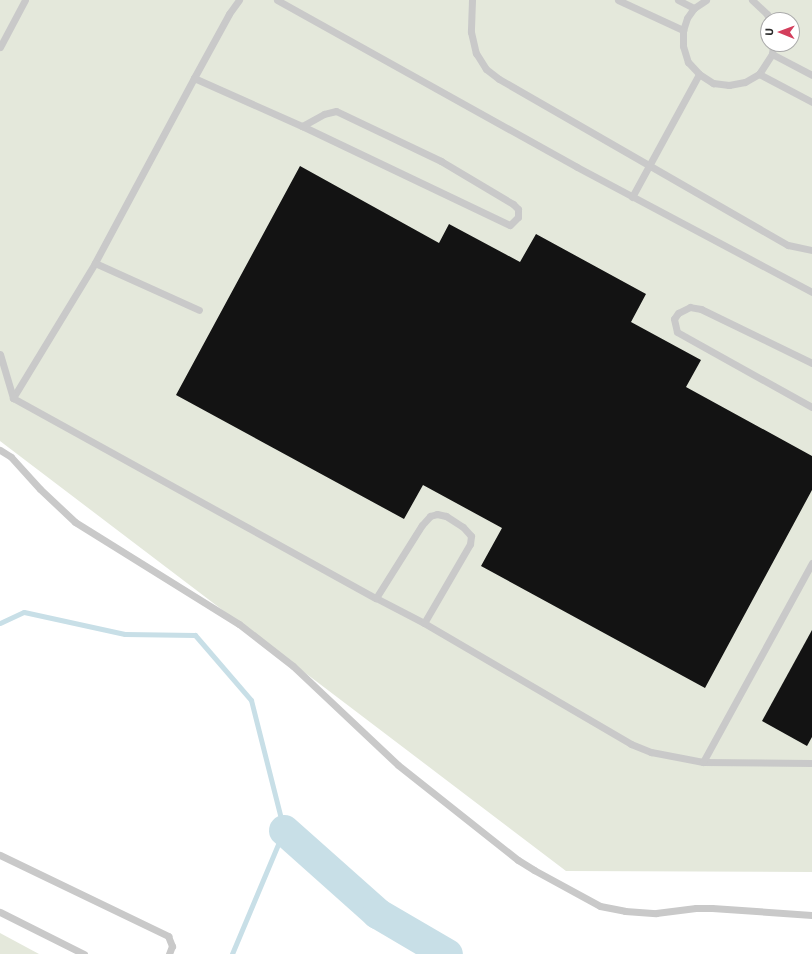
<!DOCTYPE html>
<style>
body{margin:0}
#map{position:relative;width:812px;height:954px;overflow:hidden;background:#fff;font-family:"IBM Plex Sans",sans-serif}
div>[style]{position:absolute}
.green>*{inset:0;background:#e4e8db}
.stream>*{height:5px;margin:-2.5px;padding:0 2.5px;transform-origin:2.5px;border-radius:2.5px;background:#c8dfe7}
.river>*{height:31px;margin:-15.5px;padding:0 15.5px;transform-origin:15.5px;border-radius:15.5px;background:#c8dfe7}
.building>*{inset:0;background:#131313}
.lane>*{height:7px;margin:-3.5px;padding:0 3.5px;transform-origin:3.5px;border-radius:3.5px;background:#c9c9c9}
span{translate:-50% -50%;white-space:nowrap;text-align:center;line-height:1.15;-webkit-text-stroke:4px #fff;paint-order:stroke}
.north{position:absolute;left:760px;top:12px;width:40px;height:40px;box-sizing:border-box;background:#fff;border:1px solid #ababab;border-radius:50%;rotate:271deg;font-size:11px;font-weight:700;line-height:16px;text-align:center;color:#2c2c2c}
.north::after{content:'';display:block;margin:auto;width:14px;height:18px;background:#d33e5c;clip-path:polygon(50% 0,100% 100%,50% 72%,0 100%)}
</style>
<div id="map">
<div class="green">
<i style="clip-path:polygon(evenodd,0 0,812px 0,812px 872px,566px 871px,0 441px,0 0,768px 20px,792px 20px,792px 44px,768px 44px,768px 20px)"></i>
<i style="clip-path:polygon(0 933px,39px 954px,0 954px)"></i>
</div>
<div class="stream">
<i style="left:0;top:623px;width:26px;rotate:-25deg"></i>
<i style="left:24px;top:612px;width:103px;rotate:12.3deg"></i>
<i style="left:125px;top:634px;width:70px;rotate:0.8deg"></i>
<i style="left:195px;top:635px;width:86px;rotate:49.3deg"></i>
<i style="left:251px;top:700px;width:134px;rotate:75.8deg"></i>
<i style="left:284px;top:830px;width:134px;rotate:112.8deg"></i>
</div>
<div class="river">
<i style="left:284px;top:830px;width:125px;rotate:41.7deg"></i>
<i style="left:377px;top:913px;width:81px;rotate:30.4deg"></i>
</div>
<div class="building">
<i style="clip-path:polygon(300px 166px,439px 243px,449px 224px,520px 262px,536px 234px,646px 294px,631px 322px,701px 360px,686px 387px,812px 456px,812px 490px,705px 688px,481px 566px,502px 528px,423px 485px,404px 519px,176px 395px)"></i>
<i style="clip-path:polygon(812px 630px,812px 737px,807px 746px,762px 721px)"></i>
</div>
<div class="lane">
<i style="left:239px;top:0;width:17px;rotate:126deg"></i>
<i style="left:229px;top:14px;width:73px;rotate:118.7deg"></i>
<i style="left:194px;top:78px;width:210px;rotate:118.2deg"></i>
<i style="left:95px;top:263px;width:158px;rotate:121.3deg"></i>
<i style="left:13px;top:398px;width:414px;rotate:28.9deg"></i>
<i style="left:376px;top:598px;width:54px;rotate:27.5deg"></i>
<i style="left:424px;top:623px;width:240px;rotate:30.3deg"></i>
<i style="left:631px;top:744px;width:22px;rotate:22deg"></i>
<i style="left:651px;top:752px;width:53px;rotate:10.9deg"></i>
<i style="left:703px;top:762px;width:109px;rotate:0.5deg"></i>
<i style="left:277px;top:0;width:343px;rotate:29.1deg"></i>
<i style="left:577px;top:167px;width:266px;rotate:28deg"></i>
<i style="left:472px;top:0;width:32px;rotate:92deg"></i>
<i style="left:471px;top:32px;width:22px;rotate:77deg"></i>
<i style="left:476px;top:53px;width:19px;rotate:58deg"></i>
<i style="left:486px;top:69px;width:16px;rotate:38deg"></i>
<i style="left:499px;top:79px;width:333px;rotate:29.9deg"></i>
<i style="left:788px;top:245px;width:25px;rotate:12deg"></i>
<i style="left:618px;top:0;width:72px;rotate:24.8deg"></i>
<i style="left:678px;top:0;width:18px;rotate:27deg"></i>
<i style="left:706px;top:0;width:14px;rotate:146deg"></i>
<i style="left:694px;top:8px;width:12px;rotate:125deg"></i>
<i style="left:687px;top:18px;width:13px;rotate:108deg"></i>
<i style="left:683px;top:30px;width:16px;rotate:90deg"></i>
<i style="left:683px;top:46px;width:17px;rotate:73deg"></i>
<i style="left:688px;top:62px;width:16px;rotate:47deg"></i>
<i style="left:699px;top:74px;width:17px;rotate:33deg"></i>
<i style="left:713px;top:83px;width:16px;rotate:7deg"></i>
<i style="left:729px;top:85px;width:16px;rotate:-11deg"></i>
<i style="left:745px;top:82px;width:16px;rotate:-30deg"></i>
<i style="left:759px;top:74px;width:24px;rotate:-57deg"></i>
<i style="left:772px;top:54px;width:10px;rotate:-84deg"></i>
<i style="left:752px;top:0;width:21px;rotate:43deg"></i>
<i style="left:767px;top:14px;width:6px;rotate:72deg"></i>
<i style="left:0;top:47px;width:53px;rotate:-62deg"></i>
<i style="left:772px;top:54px;width:45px;rotate:27.7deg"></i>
<i style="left:759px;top:74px;width:60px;rotate:27.8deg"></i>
<i style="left:194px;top:78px;width:118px;rotate:24deg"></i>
<i style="left:302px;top:126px;width:230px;rotate:25.5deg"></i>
<i style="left:510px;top:225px;width:11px;rotate:-45deg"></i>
<i style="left:518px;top:217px;width:8px;rotate:-90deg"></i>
<i style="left:518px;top:209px;width:7px;rotate:-135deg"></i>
<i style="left:513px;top:204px;width:84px;rotate:-149.2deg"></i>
<i style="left:441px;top:161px;width:116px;rotate:-154.5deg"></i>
<i style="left:336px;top:111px;width:12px;rotate:166deg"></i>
<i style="left:324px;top:114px;width:25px;rotate:151deg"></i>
<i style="left:632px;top:197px;width:140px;rotate:-61.4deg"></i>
<i style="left:95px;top:263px;width:114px;rotate:24.3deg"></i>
<i style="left:0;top:354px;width:46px;rotate:73.5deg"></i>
<i style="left:812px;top:363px;width:123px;rotate:-154.1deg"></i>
<i style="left:701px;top:309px;width:11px;rotate:-170deg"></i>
<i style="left:690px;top:307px;width:13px;rotate:153deg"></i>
<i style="left:678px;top:313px;width:7px;rotate:124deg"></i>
<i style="left:674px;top:319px;width:13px;rotate:77deg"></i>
<i style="left:677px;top:332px;width:154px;rotate:29.1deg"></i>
<i style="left:0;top:450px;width:13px;rotate:32deg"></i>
<i style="left:11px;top:457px;width:43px;rotate:47.8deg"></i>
<i style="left:40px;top:489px;width:48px;rotate:43.3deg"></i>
<i style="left:75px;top:522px;width:193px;rotate:31.9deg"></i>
<i style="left:239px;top:624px;width:68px;rotate:37.9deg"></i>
<i style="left:293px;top:666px;width:144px;rotate:43.3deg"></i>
<i style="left:398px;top:765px;width:153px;rotate:38.4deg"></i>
<i style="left:518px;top:860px;width:19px;rotate:32deg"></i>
<i style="left:534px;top:870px;width:75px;rotate:28.6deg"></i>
<i style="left:600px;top:906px;width:25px;rotate:11deg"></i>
<i style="left:625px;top:911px;width:31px;rotate:4deg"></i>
<i style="left:656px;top:913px;width:40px;rotate:-7.1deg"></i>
<i style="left:696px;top:908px;width:16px"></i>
<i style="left:712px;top:908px;width:100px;rotate:4deg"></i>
<i style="left:376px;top:598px;width:86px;rotate:-57.8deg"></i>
<i style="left:422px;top:525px;width:12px;rotate:-48deg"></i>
<i style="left:430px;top:516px;width:7px;rotate:-16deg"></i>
<i style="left:437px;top:514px;width:9px;rotate:13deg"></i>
<i style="left:446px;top:516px;width:20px;rotate:33deg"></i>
<i style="left:463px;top:527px;width:12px;rotate:48deg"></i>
<i style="left:471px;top:536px;width:8px;rotate:97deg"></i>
<i style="left:470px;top:544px;width:91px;rotate:120.2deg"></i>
<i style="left:703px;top:762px;width:227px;rotate:-61.3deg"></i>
<i style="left:0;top:855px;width:187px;rotate:25.7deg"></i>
<i style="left:168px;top:936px;width:11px;rotate:68deg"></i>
<i style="left:172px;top:946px;width:9px;rotate:111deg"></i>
<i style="left:0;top:912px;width:94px;rotate:26.6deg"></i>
</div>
<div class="north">U</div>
</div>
